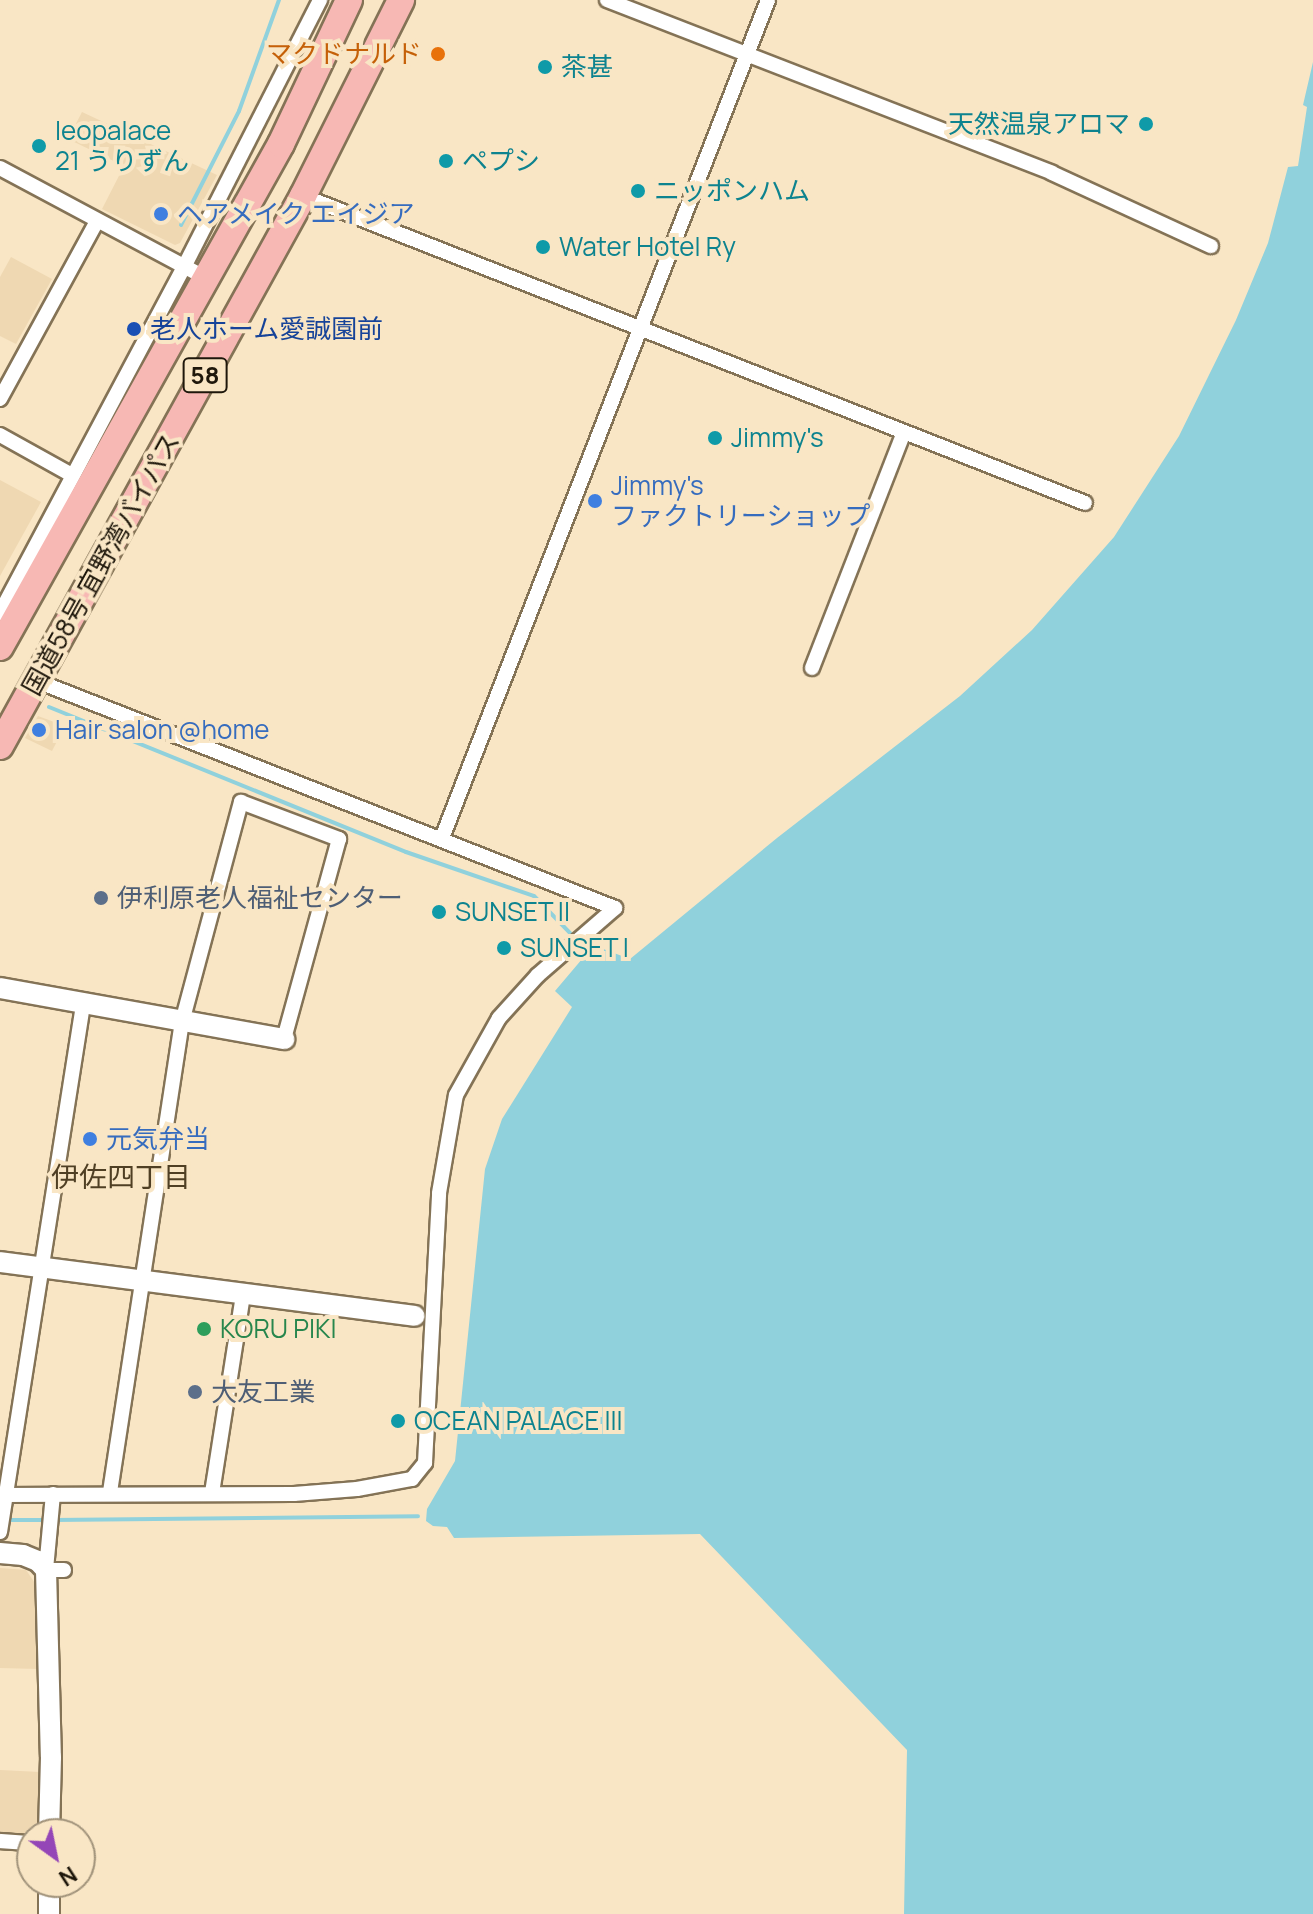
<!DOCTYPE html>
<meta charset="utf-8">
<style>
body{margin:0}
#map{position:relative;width:1313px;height:1914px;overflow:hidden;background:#f9e6c5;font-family:Manrope,"Noto Sans JP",sans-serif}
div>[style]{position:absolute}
.built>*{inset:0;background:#efd8b2}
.water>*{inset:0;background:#90d1dc}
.stream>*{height:4px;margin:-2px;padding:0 2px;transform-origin:2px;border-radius:2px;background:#90d1dc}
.roads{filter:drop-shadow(2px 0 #847356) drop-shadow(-2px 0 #847356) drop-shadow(0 2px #847356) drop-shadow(0 -2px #847356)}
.street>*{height:14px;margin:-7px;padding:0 7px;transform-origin:7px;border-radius:7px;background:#fff}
.secondary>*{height:20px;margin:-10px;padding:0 10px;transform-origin:10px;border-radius:10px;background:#fff}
.highway>*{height:26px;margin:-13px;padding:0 13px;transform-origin:13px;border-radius:13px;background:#f7b8b4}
.dots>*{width:22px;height:22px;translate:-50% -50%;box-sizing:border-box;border:4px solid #f9e6c5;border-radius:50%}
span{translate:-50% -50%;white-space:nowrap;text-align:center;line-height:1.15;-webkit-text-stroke:8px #f9e6c5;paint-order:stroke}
.shield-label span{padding:2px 6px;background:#f9e6c5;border:2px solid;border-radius:6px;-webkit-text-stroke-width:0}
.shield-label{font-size:24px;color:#1e170b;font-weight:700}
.food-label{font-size:26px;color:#c56008}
.right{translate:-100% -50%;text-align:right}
.culture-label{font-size:26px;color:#0d838f}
.left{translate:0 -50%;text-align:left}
.shop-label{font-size:26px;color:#366cbe}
.transit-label{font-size:26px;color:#164399}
.street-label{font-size:26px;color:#1e170b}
.service-label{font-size:26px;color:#4e5e75}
.leisure-label{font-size:26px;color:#27864d}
.neighbourhood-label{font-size:28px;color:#4f3f24}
.north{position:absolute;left:16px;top:1818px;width:80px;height:80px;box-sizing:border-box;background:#f9e6c5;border:2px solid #a1937b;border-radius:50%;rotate:147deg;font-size:22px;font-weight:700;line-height:32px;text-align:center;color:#1e170b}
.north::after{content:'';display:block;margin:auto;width:28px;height:36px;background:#9446b7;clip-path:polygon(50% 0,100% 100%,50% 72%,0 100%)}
</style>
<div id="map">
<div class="built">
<i style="clip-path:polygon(82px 112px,217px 175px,180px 243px,175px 245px,102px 209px,124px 166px,68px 139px)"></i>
<i style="clip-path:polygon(11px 257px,52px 279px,16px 344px,0 336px,0 277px)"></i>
<i style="clip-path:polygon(0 480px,41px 502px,0 576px)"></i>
<i style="clip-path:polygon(38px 716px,65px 726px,52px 751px,25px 738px)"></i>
<i style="clip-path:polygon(0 1568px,26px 1570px,39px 1589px,39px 1669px,0 1668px)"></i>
<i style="clip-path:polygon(0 1770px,40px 1772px,40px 1830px,32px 1837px,0 1836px)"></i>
</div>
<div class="water">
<i style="clip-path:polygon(1313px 62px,1313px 1914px,904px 1914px,907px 1750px,700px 1534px,454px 1538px,447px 1527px,433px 1526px,426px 1521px,427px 1509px,455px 1461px,485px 1169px,502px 1119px,572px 1007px,555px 991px,588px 952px,598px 947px,630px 959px,777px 838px,960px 696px,1032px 630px,1114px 537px,1179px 436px,1236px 320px,1268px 243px,1288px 167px,1298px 166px,1307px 107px,1303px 105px)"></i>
</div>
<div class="stream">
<i style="left:181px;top:225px;width:128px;rotate:-63deg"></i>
<i style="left:239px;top:111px;width:118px;rotate:-70.2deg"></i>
<i style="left:49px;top:707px;width:385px;rotate:22.1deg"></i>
<i style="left:406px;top:852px;width:135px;rotate:19deg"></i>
<i style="left:534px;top:896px;width:57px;rotate:45.7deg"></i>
<i style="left:580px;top:943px;width:12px;rotate:48deg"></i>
<i style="left:6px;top:1520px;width:40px"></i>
<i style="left:54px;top:1520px;width:364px;rotate:-0.6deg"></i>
</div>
<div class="roads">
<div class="street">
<i style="left:607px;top:0;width:477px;rotate:21.2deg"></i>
<i style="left:1052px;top:173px;width:175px;rotate:24.7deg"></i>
<i style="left:0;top:168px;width:234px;rotate:28.1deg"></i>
<i style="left:303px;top:196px;width:840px;rotate:21.43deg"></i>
<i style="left:0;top:399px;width:203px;rotate:-61.4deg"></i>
<i style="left:0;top:435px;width:82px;rotate:29.1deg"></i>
<i style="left:0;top:613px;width:392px;rotate:-62deg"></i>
<i style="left:184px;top:267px;width:300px;rotate:-63deg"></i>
<i style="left:812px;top:668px;width:253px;rotate:-68.7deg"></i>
<i style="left:442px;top:838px;width:899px;rotate:-68.74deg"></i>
<i style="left:110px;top:1492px;width:475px;rotate:-81.3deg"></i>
<i style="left:182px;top:1022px;width:228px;rotate:-75deg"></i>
<i style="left:241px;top:802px;width:105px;rotate:20.7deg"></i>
<i style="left:339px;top:839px;width:207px;rotate:105.4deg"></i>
<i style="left:212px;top:1493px;width:201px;rotate:-81.1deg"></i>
<i style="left:53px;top:1494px;width:76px;rotate:95.3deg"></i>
<i style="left:46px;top:1570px;width:18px"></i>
<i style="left:0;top:1495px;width:294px;rotate:-0.2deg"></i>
<i style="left:294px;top:1494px;width:63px;rotate:-4.5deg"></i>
<i style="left:357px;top:1489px;width:56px;rotate:-10.3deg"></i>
<i style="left:412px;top:1479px;width:21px;rotate:-51deg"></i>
<i style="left:425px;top:1463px;width:270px;rotate:-87deg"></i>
<i style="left:439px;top:1193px;width:99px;rotate:-80.2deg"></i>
<i style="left:456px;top:1095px;width:88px;rotate:-60.8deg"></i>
<i style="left:499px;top:1018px;width:58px;rotate:-47.8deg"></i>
<i style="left:538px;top:975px;width:102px;rotate:-41deg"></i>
<i style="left:615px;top:908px;width:621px;rotate:-158.56deg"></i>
<i style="left:0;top:1532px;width:533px;rotate:-81.05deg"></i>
<i style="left:0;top:1841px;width:32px;rotate:4deg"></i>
</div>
<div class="secondary">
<i style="left:0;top:988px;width:289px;rotate:10.2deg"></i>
<i style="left:0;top:1262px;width:418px;rotate:7.4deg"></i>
<i style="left:0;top:1553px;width:23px;rotate:5deg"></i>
<i style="left:23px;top:1555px;width:16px;rotate:22deg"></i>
<i style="left:38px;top:1561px;width:12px;rotate:48deg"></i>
<i style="left:46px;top:1570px;width:187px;rotate:88.5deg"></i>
<i style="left:51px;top:1757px;width:77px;rotate:91.5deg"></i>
<i style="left:49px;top:1882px;width:32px;rotate:90deg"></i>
</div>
<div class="highway">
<i style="left:0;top:647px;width:576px;rotate:-60.81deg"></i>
<i style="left:281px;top:144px;width:159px;rotate:-64.7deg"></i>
<i style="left:0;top:746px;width:628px;rotate:-61.15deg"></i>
<i style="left:303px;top:196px;width:219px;rotate:-63.4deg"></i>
</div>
</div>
<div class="dots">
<i style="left:438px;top:54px;background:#e8710a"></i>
<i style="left:545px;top:67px;background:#0f9aa8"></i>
<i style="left:1146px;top:124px;background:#0f9aa8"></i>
<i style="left:39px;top:146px;background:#0f9aa8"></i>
<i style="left:446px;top:161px;background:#0f9aa8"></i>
<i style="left:638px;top:191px;background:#0f9aa8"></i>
<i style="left:161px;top:214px;background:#3f7fe0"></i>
<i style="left:543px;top:247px;background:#0f9aa8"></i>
<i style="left:134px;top:329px;background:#1a4fb4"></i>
<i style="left:715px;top:438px;background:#0f9aa8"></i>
<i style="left:595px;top:501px;background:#3f7fe0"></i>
<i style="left:39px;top:730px;background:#3f7fe0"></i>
<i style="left:101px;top:898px;background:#5c6f8a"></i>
<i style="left:439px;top:912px;background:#0f9aa8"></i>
<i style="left:504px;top:948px;background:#0f9aa8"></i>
<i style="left:90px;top:1139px;background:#3f7fe0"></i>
<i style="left:204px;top:1329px;background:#2e9e5b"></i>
<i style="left:195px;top:1392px;background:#5c6f8a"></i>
<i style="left:398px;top:1421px;background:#0f9aa8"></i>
</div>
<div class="shield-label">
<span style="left:205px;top:375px">58</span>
</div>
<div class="food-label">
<span class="right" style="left:422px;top:54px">マクドナルド</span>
</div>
<div class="culture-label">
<span class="left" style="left:561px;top:67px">茶甚</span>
<span class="right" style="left:1130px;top:124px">天然温泉アロマ</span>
<span class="left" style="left:55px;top:146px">leopalace<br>21 うりずん</span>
<span class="left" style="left:462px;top:161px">ペプシ</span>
<span class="left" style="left:654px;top:191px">ニッポンハム</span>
<span class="left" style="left:559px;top:247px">Water Hotel Ry</span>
<span class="left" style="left:731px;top:438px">Jimmy's</span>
<span class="left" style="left:455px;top:912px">SUNSET II</span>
<span class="left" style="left:520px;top:948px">SUNSET I</span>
<span class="left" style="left:414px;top:1421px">OCEAN PALACE III</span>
</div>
<div class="shop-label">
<span class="left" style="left:177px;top:214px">ヘアメイク エイジア</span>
<span class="left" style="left:611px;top:501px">Jimmy's<br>ファクトリーショップ</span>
<span class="left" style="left:55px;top:730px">Hair salon @home</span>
<span class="left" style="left:106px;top:1139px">元気弁当</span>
</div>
<div class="transit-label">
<span class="left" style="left:150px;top:329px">老人ホーム愛誠園前</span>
</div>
<div class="street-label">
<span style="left:101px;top:564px;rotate:-61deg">国道58号 宜野湾バイパス</span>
</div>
<div class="service-label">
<span class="left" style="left:117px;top:898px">伊利原老人福祉センター</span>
<span class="left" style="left:211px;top:1392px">大友工業</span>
</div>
<div class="leisure-label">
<span class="left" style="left:220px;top:1329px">KORU PIKI</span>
</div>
<div class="neighbourhood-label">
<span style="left:121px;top:1176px">伊佐四丁目</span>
</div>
<div class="north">N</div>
</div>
